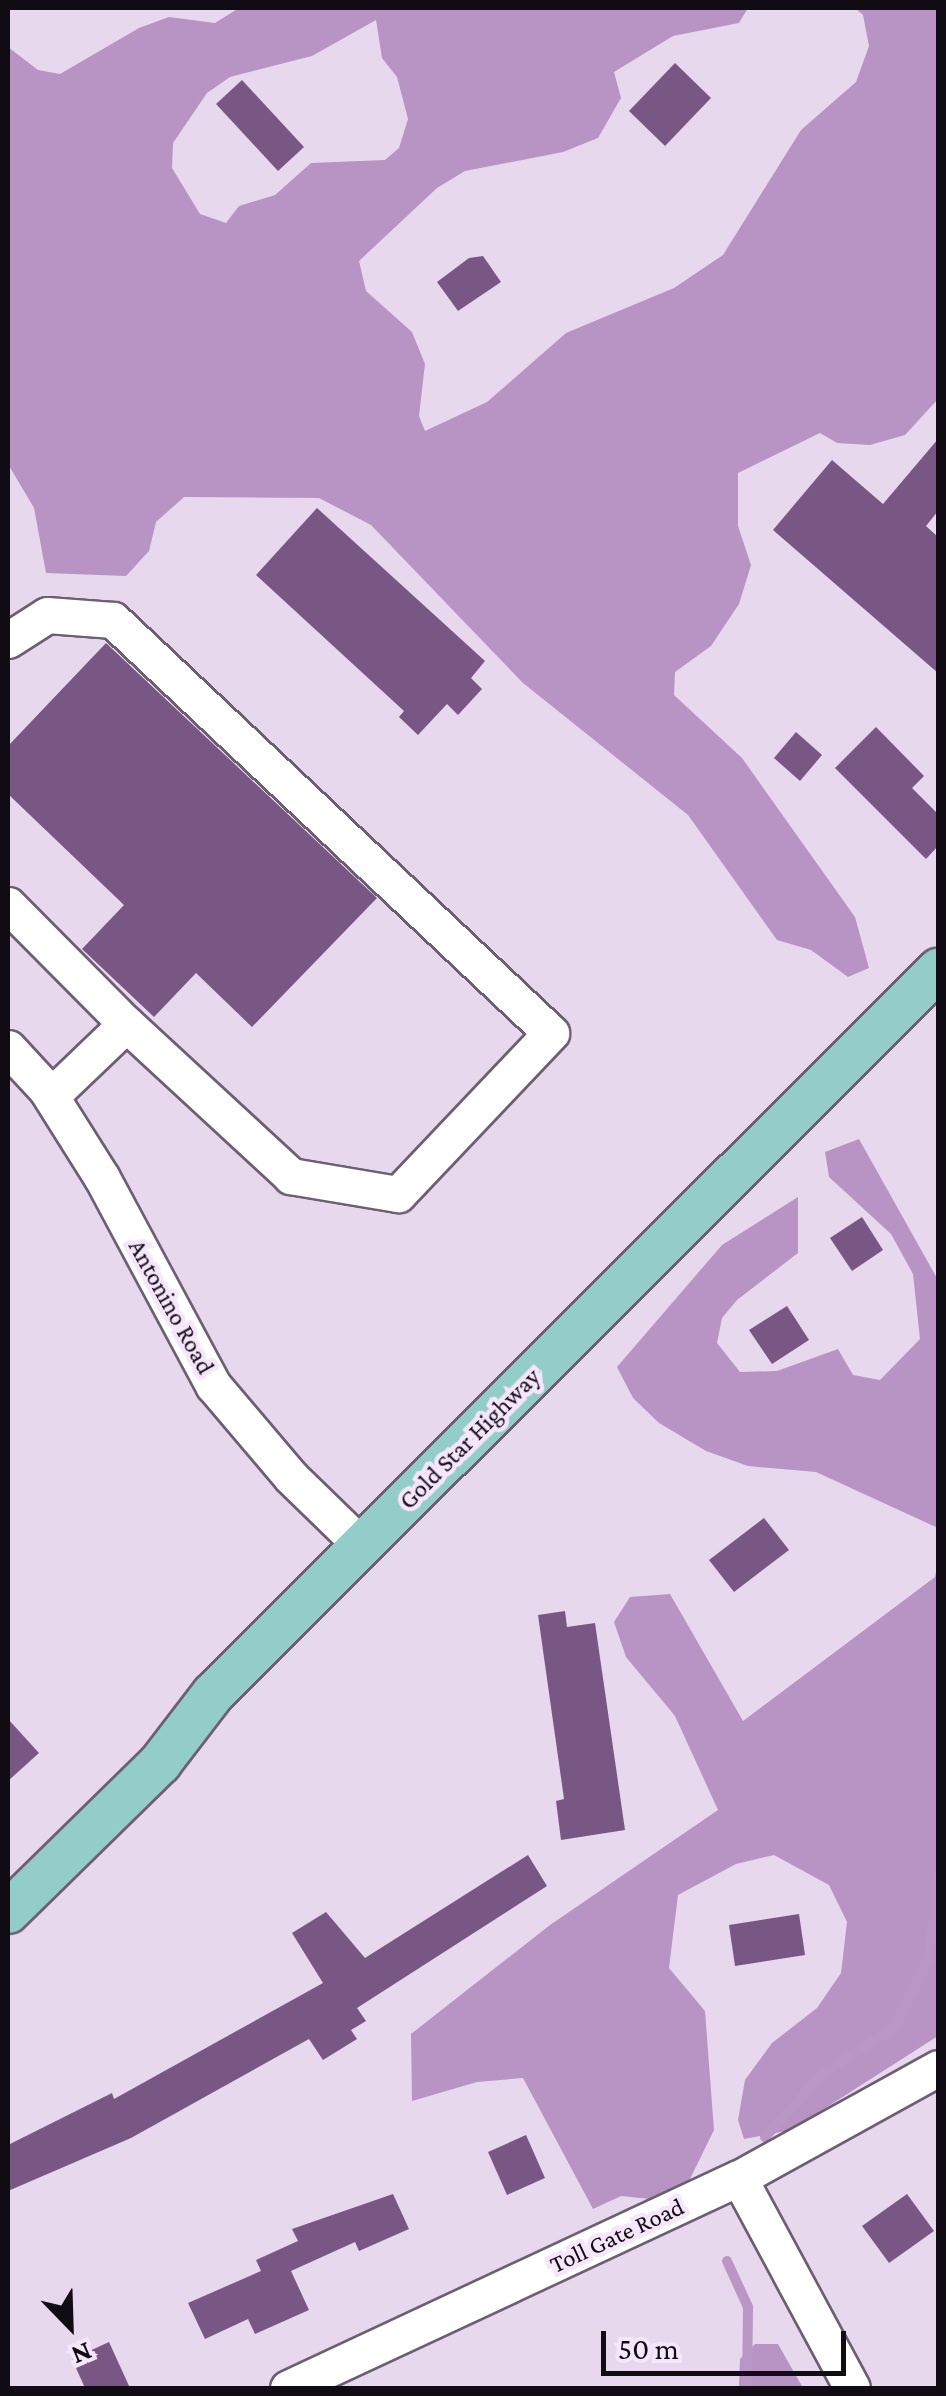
<!DOCTYPE html>
<style>
body{margin:0}
#map{position:relative;width:946px;height:2396px;overflow:hidden;background:#e8d8ee;font-family:"Crimson Pro",serif}
div>[style]{position:absolute}
.forest>*{inset:0;background:#b894c5}
.stream>*{height:10px;margin:-5px;padding:0 5px;transform-origin:5px;border-radius:5px;background:#ba96c7}
.building>*{inset:0;background:#795784}
.roads{filter:drop-shadow(2px 0 #6d5f72) drop-shadow(-2px 0 #6d5f72) drop-shadow(0 2px #6d5f72) drop-shadow(0 -2px #6d5f72)}
.minor>*{height:35px;margin:-17.5px;padding:0 17.5px;transform-origin:17.5px;border-radius:17.5px;background:#fff}
.major>*{height:42px;margin:-21px;padding:0 21px;transform-origin:21px;border-radius:21px;background:#93cdc8}
span{translate:-50% -50%;white-space:nowrap;text-align:center;line-height:1.15;-webkit-text-stroke:9px #f6e6fb;paint-order:stroke}
.street-label{font-size:25px;color:#110c13}
.frame{position:absolute;inset:0;border:10px solid #110c13;pointer-events:none}
.north{position:absolute;left:20px;top:2276px;width:100px;height:100px;-webkit-text-stroke:8px #f6e6fb;paint-order:stroke;rotate:157deg;font-size:28px;font-weight:700;line-height:40px;text-align:center;color:#110c13}
.north::after{content:'';display:block;margin:auto;width:35px;height:45px;background:#110c13;clip-path:polygon(50% 0,100% 100%,50% 72%,0 100%)}
.scale{position:absolute;left:601px;top:2331px;width:245px;height:45px;box-sizing:border-box;border:5px solid #110c13;border-top:0;padding-left:12px;font-size:30px;line-height:35px;white-space:nowrap;color:#110c13;-webkit-text-stroke:8px #f6e6fb;paint-order:stroke}
</style>
<div id="map">
<div class="forest">
<i style="clip-path:polygon(evenodd,239px 8px,748px 8px,739px 23px,673px 36px,614px 72px,621px 98px,598px 138px,563px 152px,465px 171px,437px 188px,359px 261px,366px 291px,412px 332px,425px 364px,419px 416px,425px 431px,487px 402px,566px 333px,674px 288px,723px 255px,801px 130px,856px 82px,869px 46px,863px 15px,855px 8px,938px 8px,938px 399px,905px 435px,870px 445px,837px 443px,820px 433px,738px 473px,738px 526px,751px 565px,739px 604px,711px 646px,675px 672px,674px 695px,742px 758px,855px 917px,869px 968px,848px 977px,811px 950px,777px 940px,688px 815px,523px 683px,371px 525px,319px 498px,184px 497px,156px 522px,149px 551px,126px 576px,46px 573px,34px 508px,8px 464px,8px 47px,38px 70px,60px 74px,139px 28px,169px 17px,215px 23px,239px 8px,376px 20px,382px 58px,397px 77px,408px 119px,399px 148px,385px 160px,311px 163px,275px 195px,239px 206px,226px 223px,200px 214px,172px 168px,173px 143px,207px 93px,230px 77px,312px 56px,376px 20px)"></i>
<i style="clip-path:polygon(859px 1139px,938px 1280px,938px 1528px,816px 1472px,748px 1466px,706px 1451px,659px 1423px,633px 1398px,617px 1367px,722px 1245px,798px 1197px,798px 1253px,737px 1300px,722px 1318px,717px 1343px,740px 1372px,777px 1371px,838px 1349px,853px 1375px,880px 1380px,920px 1339px,913px 1274px,891px 1234px,829px 1177px,825px 1152px)"></i>
<i style="clip-path:polygon(938px 1562px,938px 2036px,791px 2130px,744px 2139px,738px 2120px,745px 2080px,772px 2043px,817px 2008px,841px 1973px,847px 1922px,829px 1885px,774px 1855px,736px 1864px,678px 1895px,669px 1968px,705px 2011px,714px 2130px,688px 2183px,650px 2199px,621px 2196px,593px 2209px,523px 2078px,477px 2082px,412px 2101px,411px 2034px,550px 1925px,718px 1810px,675px 1716px,626px 1657px,614px 1622px,630px 1597px,670px 1594px,743px 1721px,935px 1577px)"></i>
<i style="clip-path:polygon(755px 2344px,778px 2344px,803px 2388px,739px 2388px,740px 2359px)"></i>
</div>
<div class="stream">
<i style="left:765px;top:2137px;width:90px;rotate:-47.3deg"></i>
<i style="left:826px;top:2071px;width:80px;rotate:-32.3deg"></i>
<i style="left:894px;top:2028px;width:78px;rotate:-63.4deg"></i>
<i style="left:929px;top:1958px;width:82px;rotate:-83.7deg"></i>
<i style="left:727px;top:2261px;width:51px;rotate:65.5deg"></i>
<i style="left:748px;top:2307px;width:81px;rotate:90.7deg"></i>
</div>
<div class="building">
<i style="clip-path:polygon(675px 63px,711px 98px,665px 146px,629px 111px)"></i>
<i style="clip-path:polygon(242px 80px,304px 147px,278px 171px,216px 104px)"></i>
<i style="clip-path:polygon(483px 256px,501px 282px,458px 311px,437px 282px,469px 258px)"></i>
<i style="clip-path:polygon(938px 439px,938px 511px,926px 526px,938px 537px,938px 673px,773px 530px,832px 460px,883px 504px)"></i>
<i style="clip-path:polygon(317px 508px,485px 661px,471px 678px,482px 689px,458px 715px,447px 704px,418px 735px,399px 717px,404px 711px,256px 575px)"></i>
<i style="clip-path:polygon(106px 643px,377px 898px,252px 1027px,196px 973px,154px 1017px,82px 949px,124px 905px,8px 794px,8px 746px)"></i>
<i style="clip-path:polygon(876px 727px,924px 776px,912px 788px,938px 814px,938px 846px,926px 859px,835px 768px)"></i>
<i style="clip-path:polygon(796px 732px,822px 755px,800px 781px,774px 758px)"></i>
<i style="clip-path:polygon(862px 1217px,883px 1250px,852px 1271px,830px 1238px)"></i>
<i style="clip-path:polygon(787px 1306px,809px 1340px,772px 1364px,749px 1330px)"></i>
<i style="clip-path:polygon(764px 1518px,789px 1550px,734px 1592px,709px 1560px)"></i>
<i style="clip-path:polygon(565px 1611px,567px 1627px,595px 1623px,625px 1830px,561px 1840px,556px 1801px,564px 1799px,538px 1615px)"></i>
<i style="clip-path:polygon(8px 1719px,39px 1753px,8px 1781px)"></i>
<i style="clip-path:polygon(528px 1855px,547px 1886px,357px 2008px,366px 2021px,351px 2030px,357px 2039px,323px 2060px,309px 2039px,131px 2138px,8px 2191px,8px 2145px,112px 2093px,114px 2099px,323px 1983px,292px 1933px,326px 1912px,365px 1958px)"></i>
<i style="clip-path:polygon(799px 1914px,805px 1955px,735px 1966px,729px 1925px)"></i>
<i style="clip-path:polygon(526px 2135px,545px 2178px,507px 2195px,488px 2152px)"></i>
<i style="clip-path:polygon(393px 2194px,409px 2229px,359px 2251px,355px 2242px,291px 2271px,309px 2310px,255px 2334px,248px 2319px,205px 2339px,188px 2303px,261px 2271px,256px 2260px,298px 2241px,292px 2229px)"></i>
<i style="clip-path:polygon(907px 2194px,934px 2231px,889px 2263px,862px 2226px)"></i>
<i style="clip-path:polygon(109px 2342px,130px 2388px,85px 2388px,72px 2359px)"></i>
</div>
<div class="roads">
<div class="minor">
<i style="left:8px;top:640px;width:46px;rotate:-32.7deg"></i>
<i style="left:47px;top:615px;width:66px;rotate:4.3deg"></i>
<i style="left:113px;top:620px;width:602px;rotate:43.32deg"></i>
<i style="left:551px;top:1033px;width:222px;rotate:133.5deg"></i>
<i style="left:398px;top:1194px;width:109px;rotate:-170.5deg"></i>
<i style="left:291px;top:1176px;width:224px;rotate:-137.3deg"></i>
<i style="left:8px;top:905px;width:168px;rotate:45.2deg"></i>
<i style="left:126px;top:1024px;width:104px;rotate:136.2deg"></i>
<i style="left:8px;top:1048px;width:56px;rotate:47.2deg"></i>
<i style="left:46px;top:1089px;width:105px;rotate:57.8deg"></i>
<i style="left:102px;top:1178px;width:235px;rotate:61.8deg"></i>
<i style="left:213px;top:1385px;width:121px;rotate:49.7deg"></i>
<i style="left:291px;top:1477px;width:99px;rotate:44.2deg"></i>
<i style="left:739px;top:2178px;width:238px;rotate:61.7deg"></i>
<i style="left:288px;top:2388px;width:497px;rotate:-25deg"></i>
<i style="left:739px;top:2178px;width:227px;rotate:-28.9deg"></i>
</div>
<div class="major">
<i style="left:8px;top:1912px;width:213px;rotate:-44.4deg"></i>
<i style="left:160px;top:1763px;width:87px;rotate:-52.5deg"></i>
<i style="left:213px;top:1694px;width:1025px;rotate:-44.96deg"></i>
</div>
</div>
<div class="street-label">
<span style="left:171px;top:1307px;rotate:61deg">Antonino Road</span>
<span style="left:470px;top:1439px;rotate:-45deg">Gold Star Highway</span>
<span style="left:617px;top:2236px;rotate:-25deg">Toll Gate Road</span>
</div>
<div class="frame"></div>
<div class="north">N</div>
<div class="scale">50 m</div>
</div>
